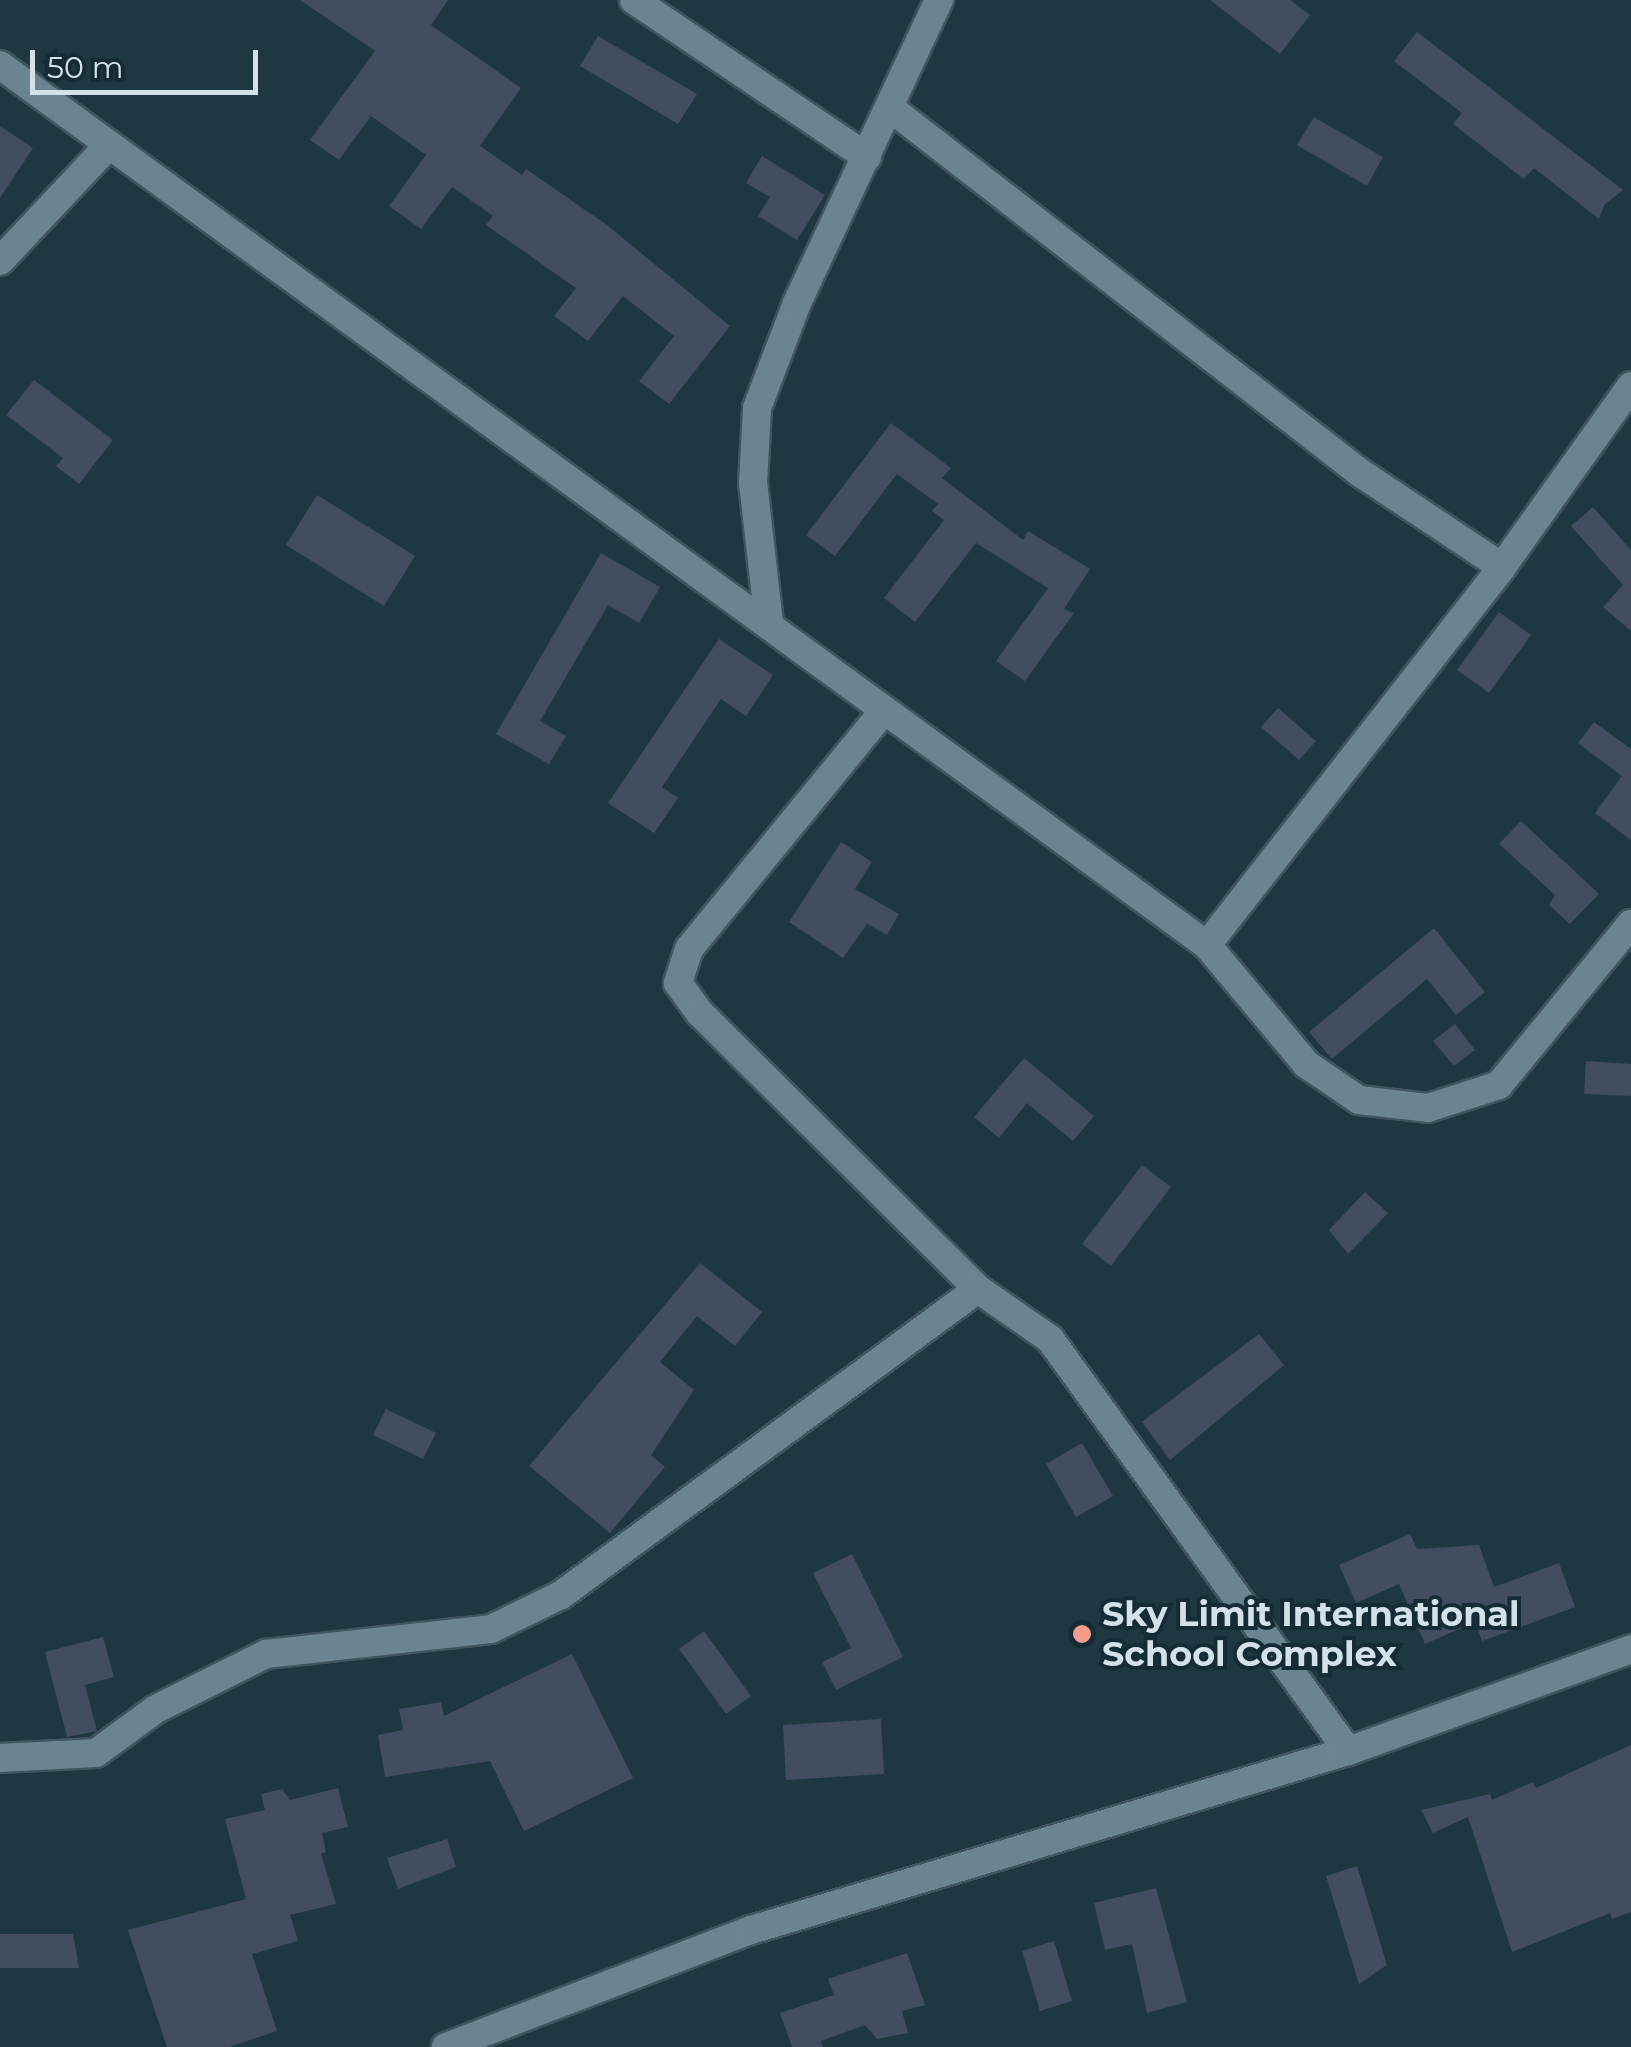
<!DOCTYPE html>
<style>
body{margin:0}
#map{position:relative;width:1631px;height:2047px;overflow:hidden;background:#1f3741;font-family:Montserrat,sans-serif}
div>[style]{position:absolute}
.building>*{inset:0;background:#424d5f}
.roads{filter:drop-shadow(2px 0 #40555d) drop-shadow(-2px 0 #40555d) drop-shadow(0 2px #40555d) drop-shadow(0 -2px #40555d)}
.street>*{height:28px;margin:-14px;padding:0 14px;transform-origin:14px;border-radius:14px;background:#6b8590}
.dots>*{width:28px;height:28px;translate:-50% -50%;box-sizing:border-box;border:5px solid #152c36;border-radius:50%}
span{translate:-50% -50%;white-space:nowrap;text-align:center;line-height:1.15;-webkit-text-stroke:8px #152c36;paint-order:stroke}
.poi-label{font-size:35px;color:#d4e1e8;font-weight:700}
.left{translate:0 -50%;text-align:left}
.scale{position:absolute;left:30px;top:50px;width:228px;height:45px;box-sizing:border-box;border:5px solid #d4e1e8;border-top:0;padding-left:12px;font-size:30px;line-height:35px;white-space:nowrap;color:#d4e1e8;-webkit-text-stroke:8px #152c36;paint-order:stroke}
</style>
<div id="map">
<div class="building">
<i style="clip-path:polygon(300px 0,448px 0,431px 25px,521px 88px,480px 146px,522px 175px,526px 169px,607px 225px,730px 326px,669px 404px,639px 381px,674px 336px,623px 296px,588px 341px,554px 316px,576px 288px,486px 225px,493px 216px,452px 187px,421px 229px,389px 206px,426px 155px,371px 116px,339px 160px,310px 140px,375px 51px)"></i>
<i style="clip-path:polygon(1210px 0,1290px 0,1310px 15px,1280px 54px)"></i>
<i style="clip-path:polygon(1417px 32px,1623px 190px,1604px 205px,1599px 219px,1534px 168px,1524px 179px,1453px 124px,1462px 113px,1394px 61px)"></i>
<i style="clip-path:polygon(598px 36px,697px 94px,678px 124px,580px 66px)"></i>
<i style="clip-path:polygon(1314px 117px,1383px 157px,1367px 186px,1297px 145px)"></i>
<i style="clip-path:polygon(0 126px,33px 148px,0 198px)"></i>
<i style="clip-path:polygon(762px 156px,825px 195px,797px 240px,758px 216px,770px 197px,746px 183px)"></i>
<i style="clip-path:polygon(34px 380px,113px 440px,79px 484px,56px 466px,63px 458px,6px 415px)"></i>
<i style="clip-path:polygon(891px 423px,951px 468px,942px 478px,1023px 540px,1028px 531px,1090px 569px,1064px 609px,1074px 613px,1025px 681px,996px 661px,1048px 588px,976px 543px,915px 622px,884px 598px,944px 520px,932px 511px,938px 504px,897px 474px,835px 556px,806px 535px)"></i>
<i style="clip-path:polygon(317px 495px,415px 556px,384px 606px,286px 545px)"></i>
<i style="clip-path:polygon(1593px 507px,1631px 550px,1631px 631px,1603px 607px,1623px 585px,1571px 526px)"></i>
<i style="clip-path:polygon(601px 553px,660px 587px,639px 623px,608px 605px,540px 721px,566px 736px,549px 764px,496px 734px)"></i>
<i style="clip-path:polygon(1499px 612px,1531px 635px,1489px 693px,1457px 670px)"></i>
<i style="clip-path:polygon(719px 639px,773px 675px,746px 716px,721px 699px,662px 787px,678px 798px,654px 833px,608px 803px)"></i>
<i style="clip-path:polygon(1278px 708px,1316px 741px,1299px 760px,1261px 727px)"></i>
<i style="clip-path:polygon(1594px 722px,1631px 749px,1631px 840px,1595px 813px,1622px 776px,1578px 743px)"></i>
<i style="clip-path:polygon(1521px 821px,1599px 894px,1570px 924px,1549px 905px,1555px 895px,1499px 844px)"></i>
<i style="clip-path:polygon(841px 842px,872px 862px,855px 889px,899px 914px,887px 935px,867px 924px,843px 958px,789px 922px)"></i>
<i style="clip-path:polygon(1434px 928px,1485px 992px,1456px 1015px,1427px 979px,1332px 1059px,1309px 1032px)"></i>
<i style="clip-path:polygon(1455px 1024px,1475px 1050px,1454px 1066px,1433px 1041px)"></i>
<i style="clip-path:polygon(1024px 1058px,1094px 1116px,1073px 1141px,1027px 1103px,999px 1138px,974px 1117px)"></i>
<i style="clip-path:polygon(1586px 1061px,1631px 1064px,1631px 1096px,1584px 1094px)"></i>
<i style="clip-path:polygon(1142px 1165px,1171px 1187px,1111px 1266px,1082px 1244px)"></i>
<i style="clip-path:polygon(1365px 1192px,1388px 1213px,1348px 1254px,1329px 1230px)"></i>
<i style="clip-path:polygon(700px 1263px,762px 1312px,735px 1346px,697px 1316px,660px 1362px,694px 1390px,651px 1455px,665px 1467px,610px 1533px,529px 1466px)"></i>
<i style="clip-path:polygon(1259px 1334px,1284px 1365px,1170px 1460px,1142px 1422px)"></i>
<i style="clip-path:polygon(386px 1409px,436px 1433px,423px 1459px,373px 1435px)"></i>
<i style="clip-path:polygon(1082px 1443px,1113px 1496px,1076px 1517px,1046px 1464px)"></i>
<i style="clip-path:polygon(1410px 1534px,1417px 1549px,1479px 1545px,1494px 1587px,1559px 1563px,1575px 1607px,1482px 1641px,1475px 1622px,1425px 1644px,1399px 1584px,1356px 1603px,1339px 1565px)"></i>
<i style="clip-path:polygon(852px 1554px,903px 1657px,836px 1690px,822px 1662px,851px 1648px,813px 1573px)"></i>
<i style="clip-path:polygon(704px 1631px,751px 1696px,726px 1714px,679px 1649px)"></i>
<i style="clip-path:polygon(103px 1637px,114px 1677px,85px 1685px,97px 1731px,67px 1737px,45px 1652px)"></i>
<i style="clip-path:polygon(572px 1654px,633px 1778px,524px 1831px,490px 1761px,385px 1777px,378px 1735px,403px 1730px,399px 1709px,441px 1702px,444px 1716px)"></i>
<i style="clip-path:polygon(881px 1719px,884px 1774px,786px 1780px,783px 1725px)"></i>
<i style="clip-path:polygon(1631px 1745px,1631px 1912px,1612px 1919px,1610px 1913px,1512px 1952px,1468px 1817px,1433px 1833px,1421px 1810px,1490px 1794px,1492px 1800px,1533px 1782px,1536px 1788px)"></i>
<i style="clip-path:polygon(338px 1788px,348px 1827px,322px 1833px,326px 1852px,321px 1854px,336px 1904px,290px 1915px,298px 1941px,252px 1954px,277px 2031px,229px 2047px,167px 2047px,128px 1930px,246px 1899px,225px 1819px,265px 1810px,261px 1794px,282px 1789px,290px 1800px)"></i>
<i style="clip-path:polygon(447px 1839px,456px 1867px,398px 1889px,387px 1858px)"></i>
<i style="clip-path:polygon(1357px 1866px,1387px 1965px,1359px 1984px,1326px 1876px)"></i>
<i style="clip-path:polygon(1156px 1888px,1187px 2002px,1147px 2013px,1132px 1944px,1105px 1950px,1094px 1903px)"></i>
<i style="clip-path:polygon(0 1934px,73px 1934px,79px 1968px,0 1968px)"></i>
<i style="clip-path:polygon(1054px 1941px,1072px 2001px,1040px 2011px,1022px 1951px)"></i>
<i style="clip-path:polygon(907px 1953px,925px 2005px,902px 2011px,908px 2033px,877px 2039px,865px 2025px,821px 2041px,823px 2047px,792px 2047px,780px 2013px,834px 1995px,828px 1979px)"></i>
</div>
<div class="roads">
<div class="street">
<i style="left:634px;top:0;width:281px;rotate:34deg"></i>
<i style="left:0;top:65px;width:1494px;rotate:36.1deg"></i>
<i style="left:1207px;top:945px;width:155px;rotate:50.2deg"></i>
<i style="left:1306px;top:1064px;width:64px;rotate:34.2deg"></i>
<i style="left:1359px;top:1100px;width:69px;rotate:6.6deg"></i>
<i style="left:1428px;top:1108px;width:75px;rotate:-17.9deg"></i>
<i style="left:1499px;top:1085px;width:208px;rotate:-50.7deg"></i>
<i style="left:889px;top:107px;width:595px;rotate:37.83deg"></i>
<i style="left:1359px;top:472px;width:172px;rotate:33.6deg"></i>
<i style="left:0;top:261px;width:159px;rotate:-46.8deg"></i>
<i style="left:769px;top:623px;width:141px;rotate:-96.5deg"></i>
<i style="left:753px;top:483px;width:75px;rotate:-86.9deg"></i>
<i style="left:757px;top:408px;width:112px;rotate:-69.1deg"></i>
<i style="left:797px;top:303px;width:335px;rotate:-64.9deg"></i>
<i style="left:882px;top:713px;width:305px;rotate:129.3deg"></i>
<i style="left:689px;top:949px;width:36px;rotate:108deg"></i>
<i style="left:678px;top:983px;width:37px;rotate:54deg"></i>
<i style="left:700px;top:1013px;width:392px;rotate:44.8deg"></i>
<i style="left:978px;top:1289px;width:88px;rotate:34.8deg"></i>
<i style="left:1050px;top:1339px;width:508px;rotate:54.12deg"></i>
<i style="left:1207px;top:945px;width:479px;rotate:-52deg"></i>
<i style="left:1502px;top:567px;width:222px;rotate:-54.5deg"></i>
<i style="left:0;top:1758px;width:96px;rotate:-3deg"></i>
<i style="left:96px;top:1753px;width:74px;rotate:-36.3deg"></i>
<i style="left:156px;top:1709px;width:123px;rotate:-26.6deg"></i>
<i style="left:266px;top:1654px;width:226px;rotate:-6.3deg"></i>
<i style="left:491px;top:1629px;width:78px;rotate:-25.9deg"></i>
<i style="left:561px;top:1595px;width:517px;rotate:-36.27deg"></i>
<i style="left:446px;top:2047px;width:327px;rotate:-21deg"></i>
<i style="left:751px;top:1930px;width:623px;rotate:-16.69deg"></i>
<i style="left:1348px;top:1751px;width:301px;rotate:-19.8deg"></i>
</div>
</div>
<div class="dots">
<i style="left:1082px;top:1634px;background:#f49e8a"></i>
</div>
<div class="poi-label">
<span class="left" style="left:1102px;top:1634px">Sky Limit International<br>School Complex</span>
</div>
<div class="scale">50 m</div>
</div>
